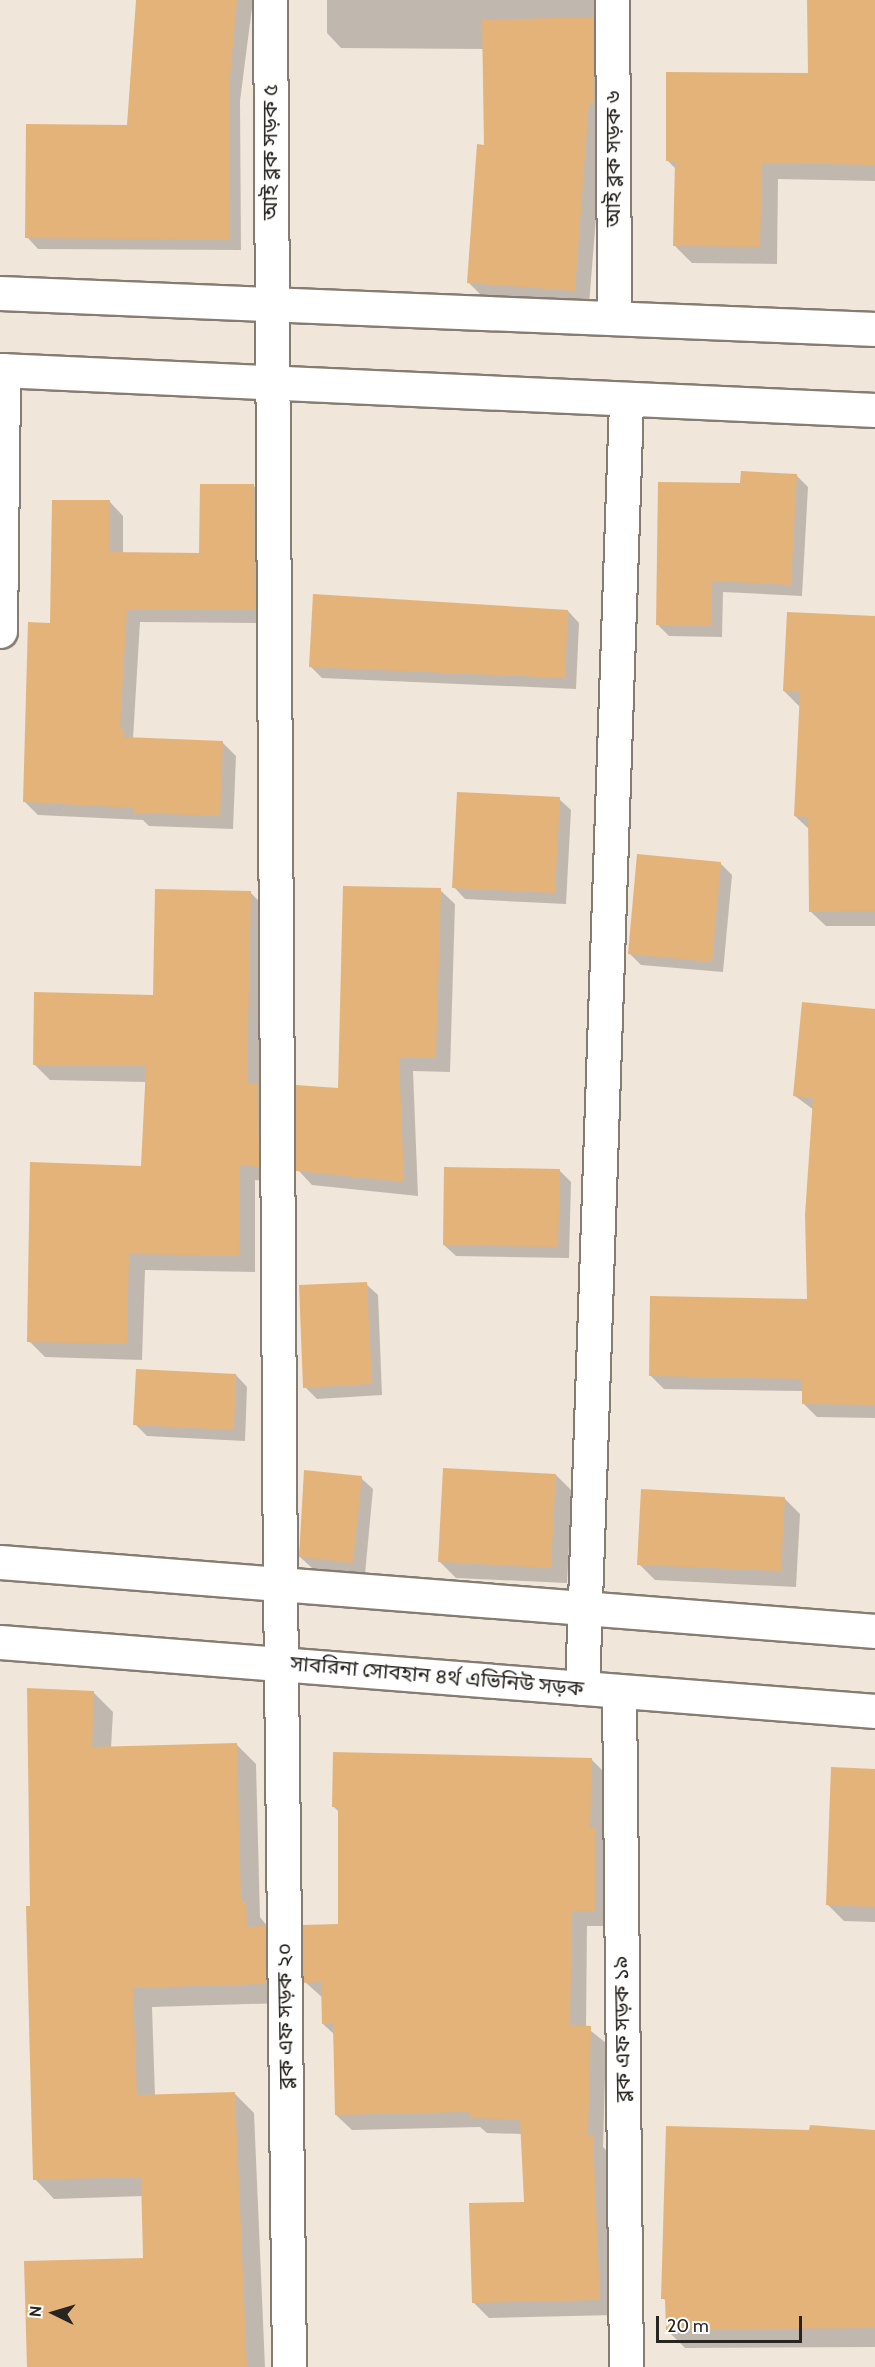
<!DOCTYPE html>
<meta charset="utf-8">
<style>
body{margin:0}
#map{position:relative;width:875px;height:2367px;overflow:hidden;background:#f1e6da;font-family:Cabin,"Noto Sans Bengali",sans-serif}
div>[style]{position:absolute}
.shadow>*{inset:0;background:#0003}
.building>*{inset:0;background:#e4b37a}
.roads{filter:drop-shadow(2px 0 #867c71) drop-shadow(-2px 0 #867c71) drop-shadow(0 2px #867c71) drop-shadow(0 -2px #867c71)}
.street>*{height:33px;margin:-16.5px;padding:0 16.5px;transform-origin:16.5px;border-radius:16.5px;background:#fff}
.secondary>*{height:33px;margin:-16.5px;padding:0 16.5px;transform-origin:16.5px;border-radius:16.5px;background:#fff}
span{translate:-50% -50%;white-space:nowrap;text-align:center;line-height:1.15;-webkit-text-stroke:4.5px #fff;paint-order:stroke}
.street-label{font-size:21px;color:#28241f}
.north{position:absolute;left:24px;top:2283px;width:60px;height:60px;-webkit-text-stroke:4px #fff;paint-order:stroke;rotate:275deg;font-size:16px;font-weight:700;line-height:24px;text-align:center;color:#28241f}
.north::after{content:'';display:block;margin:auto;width:21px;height:27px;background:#28241f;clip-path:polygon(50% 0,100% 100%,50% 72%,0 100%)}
.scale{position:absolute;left:656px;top:2316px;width:146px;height:27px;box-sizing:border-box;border:3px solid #28241f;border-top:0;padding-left:8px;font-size:18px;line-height:21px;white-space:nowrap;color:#28241f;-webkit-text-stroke:4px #fff;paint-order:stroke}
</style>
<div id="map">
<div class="shadow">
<i style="clip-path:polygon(137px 0,253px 0,240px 101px,241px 250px,38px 249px,27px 237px,128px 127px)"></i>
<i style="clip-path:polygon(327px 0,607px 0,604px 117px,589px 305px,483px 297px,469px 283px,486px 146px,484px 49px,341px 48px,327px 33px)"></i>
<i style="clip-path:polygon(808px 0,875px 0,875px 181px,778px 179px,777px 264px,692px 263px,675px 246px,676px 169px,667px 160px,809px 74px)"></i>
<i style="clip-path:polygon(796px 475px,808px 487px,802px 596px,723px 592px,722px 637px,669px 636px,658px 625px,742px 485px)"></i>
<i style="clip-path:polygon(254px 486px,267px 500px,268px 623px,140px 622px,133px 739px,222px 742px,236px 756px,233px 829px,149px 826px,143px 820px,38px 815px,24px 801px,51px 625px,110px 502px,123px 516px,123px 553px,201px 554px)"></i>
<i style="clip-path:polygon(314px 595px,568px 611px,579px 623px,576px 689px,322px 678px,310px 666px)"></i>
<i style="clip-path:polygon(875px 617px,875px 926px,826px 926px,810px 911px,810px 830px,795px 816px,800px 707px,784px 691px)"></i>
<i style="clip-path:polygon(559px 799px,571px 810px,566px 904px,465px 899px,454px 887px)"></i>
<i style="clip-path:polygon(720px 863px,732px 875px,723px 972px,641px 965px,629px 953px)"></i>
<i style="clip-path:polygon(440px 890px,455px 904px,450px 1072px,413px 1071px,418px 1196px,312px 1185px,298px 1170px)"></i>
<i style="clip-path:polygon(250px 892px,266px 908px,274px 1182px,255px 1180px,255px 1272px,145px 1270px,142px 1360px,45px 1357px,29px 1341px,143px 1167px,147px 1082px,50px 1080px,34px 1064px,154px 997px)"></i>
<i style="clip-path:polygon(875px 1010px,875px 1418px,817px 1417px,803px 1403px,803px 1391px,664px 1389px,650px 1375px,808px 1300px,814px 1110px,795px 1096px)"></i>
<i style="clip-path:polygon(560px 1171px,571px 1182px,569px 1258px,456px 1256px,444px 1245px)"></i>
<i style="clip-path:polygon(366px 1284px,378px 1295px,382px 1395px,317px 1399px,305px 1387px)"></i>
<i style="clip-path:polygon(236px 1375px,247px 1387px,245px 1441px,147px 1436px,135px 1424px)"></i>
<i style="clip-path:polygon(556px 1475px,572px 1491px,567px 1583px,456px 1578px,440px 1562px)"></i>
<i style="clip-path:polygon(361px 1478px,373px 1489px,365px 1574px,312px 1568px,300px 1557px)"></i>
<i style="clip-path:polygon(784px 1498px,800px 1514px,796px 1587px,655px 1580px,639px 1564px)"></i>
<i style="clip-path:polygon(93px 1692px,113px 1712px,111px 1748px,236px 1744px,256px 1764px,260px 1917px,284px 1947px,285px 2003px,152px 2007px,155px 2096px,235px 2094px,254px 2113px,265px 2367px,27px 2367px,144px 2259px,143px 2196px,54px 2199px,35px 2179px,31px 1908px)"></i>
<i style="clip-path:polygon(591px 1759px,607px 1775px,611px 1926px,587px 1926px,586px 2027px,606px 2043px,603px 2147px,608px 2152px,615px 2315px,489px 2318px,473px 2302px,525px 2203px,522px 2134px,487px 2133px,480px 2127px,352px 2130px,336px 2115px,335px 2035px,323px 2024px,323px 1998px,305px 1982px,340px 1926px,340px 1813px,334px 1807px)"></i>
<i style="clip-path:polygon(875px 1770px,875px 1922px,844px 1921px,828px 1905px)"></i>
<i style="clip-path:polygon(875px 2132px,875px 2347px,685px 2348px,667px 2330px,667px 2302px,663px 2298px)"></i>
</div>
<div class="building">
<i style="clip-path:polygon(136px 0,237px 0,229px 88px,230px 240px,25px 238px,26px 124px,127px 125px)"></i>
<i style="clip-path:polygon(807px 0,875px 0,875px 165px,762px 163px,760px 247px,673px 246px,675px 161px,666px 161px,666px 72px,808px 73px)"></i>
<i style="clip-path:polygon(593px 17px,593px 103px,589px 103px,575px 291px,467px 283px,477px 144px,484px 145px,482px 20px)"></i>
<i style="clip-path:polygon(741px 471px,797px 474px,791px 585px,712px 581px,711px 626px,656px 625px,658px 482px,740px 483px)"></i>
<i style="clip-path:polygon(200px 484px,254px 484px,255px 610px,127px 609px,120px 728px,124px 729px,124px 737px,223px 741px,220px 816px,134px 813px,134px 808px,23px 802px,28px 622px,50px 623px,52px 500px,110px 500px,110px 552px,199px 553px)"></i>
<i style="clip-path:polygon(313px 594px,568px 610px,565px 678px,309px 667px)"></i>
<i style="clip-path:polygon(787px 612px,875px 616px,875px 911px,809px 912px,808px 817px,794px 816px,800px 692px,783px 691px)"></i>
<i style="clip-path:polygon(457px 792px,560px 797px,555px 893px,452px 888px)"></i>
<i style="clip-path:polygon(637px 854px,721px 862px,712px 962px,628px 954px)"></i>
<i style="clip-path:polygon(343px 886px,441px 888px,436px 1058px,399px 1057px,404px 1182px,296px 1171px,296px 1085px,338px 1088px)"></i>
<i style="clip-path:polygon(155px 889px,251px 891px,247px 1083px,258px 1084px,259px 1167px,240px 1165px,239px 1256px,129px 1254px,127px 1344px,27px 1342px,30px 1162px,141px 1166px,146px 1066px,33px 1065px,34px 992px,153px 995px)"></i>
<i style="clip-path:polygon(802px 1002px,875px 1009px,875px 1405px,802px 1404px,802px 1379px,649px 1376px,650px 1296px,807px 1299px,805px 1215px,813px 1098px,793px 1096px)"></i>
<i style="clip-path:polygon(444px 1167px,560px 1169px,558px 1247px,443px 1245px)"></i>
<i style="clip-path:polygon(367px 1282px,372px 1384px,303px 1388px,299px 1285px)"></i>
<i style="clip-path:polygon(136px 1369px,236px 1374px,234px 1430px,133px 1425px)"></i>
<i style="clip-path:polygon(443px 1468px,556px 1474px,551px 1568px,438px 1562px)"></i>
<i style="clip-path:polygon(304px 1470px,362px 1476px,353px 1563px,299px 1557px)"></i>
<i style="clip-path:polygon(641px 1489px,785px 1497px,781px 1571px,637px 1565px)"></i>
<i style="clip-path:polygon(27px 1688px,94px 1691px,92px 1747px,237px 1743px,241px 1901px,246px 1901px,247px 1927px,265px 1926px,266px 1984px,133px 1988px,137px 2095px,235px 2092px,247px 2367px,27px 2367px,24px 2261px,143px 2258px,141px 2177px,33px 2180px,26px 1906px,30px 1906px)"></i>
<i style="clip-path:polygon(333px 1752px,592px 1758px,590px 1828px,595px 1828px,595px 1911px,572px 1911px,570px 2025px,591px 2026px,588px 2135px,593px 2135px,600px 2300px,472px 2303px,469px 2203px,524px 2202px,520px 2120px,469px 2118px,470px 2112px,335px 2115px,333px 2024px,322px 2024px,321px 1982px,303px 1983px,303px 1925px,338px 1924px,338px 1807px,332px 1807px)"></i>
<i style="clip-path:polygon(831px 1767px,875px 1769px,875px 1907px,826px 1905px)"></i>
<i style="clip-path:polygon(810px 2125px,875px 2130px,875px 2328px,666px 2330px,665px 2299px,661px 2299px,666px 2126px,809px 2130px)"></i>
</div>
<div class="roads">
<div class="street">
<i style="left:270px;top:0;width:1585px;rotate:89.64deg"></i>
<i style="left:280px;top:1585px;width:782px;rotate:89.34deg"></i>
<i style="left:612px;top:0;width:318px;rotate:89.6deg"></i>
<i style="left:0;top:293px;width:876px;rotate:2.36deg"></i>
<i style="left:0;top:370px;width:876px;rotate:2.62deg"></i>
<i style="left:0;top:631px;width:261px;rotate:-89.3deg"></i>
<i style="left:582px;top:1688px;width:1290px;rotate:-88.04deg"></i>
<i style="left:619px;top:1691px;width:676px;rotate:89.41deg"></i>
</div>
<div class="secondary">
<i style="left:0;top:1562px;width:878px;rotate:4.51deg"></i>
<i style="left:0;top:1642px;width:878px;rotate:4.51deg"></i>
</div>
</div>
<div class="street-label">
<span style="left:270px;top:152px;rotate:-90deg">আই ব্লক সড়ক ৫</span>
<span style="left:613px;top:159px;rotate:-90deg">আই ব্লক সড়ক ৬</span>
<span style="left:437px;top:1676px;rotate:5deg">সাবরিনা সোবহান ৪র্থ এভিনিউ সড়ক</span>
<span style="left:285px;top:2016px;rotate:-91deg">ব্লক এফ সড়ক ২০</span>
<span style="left:622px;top:2029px;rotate:-91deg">ব্লক এফ সড়ক ১৯</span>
</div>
<div class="north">N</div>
<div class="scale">20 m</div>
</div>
